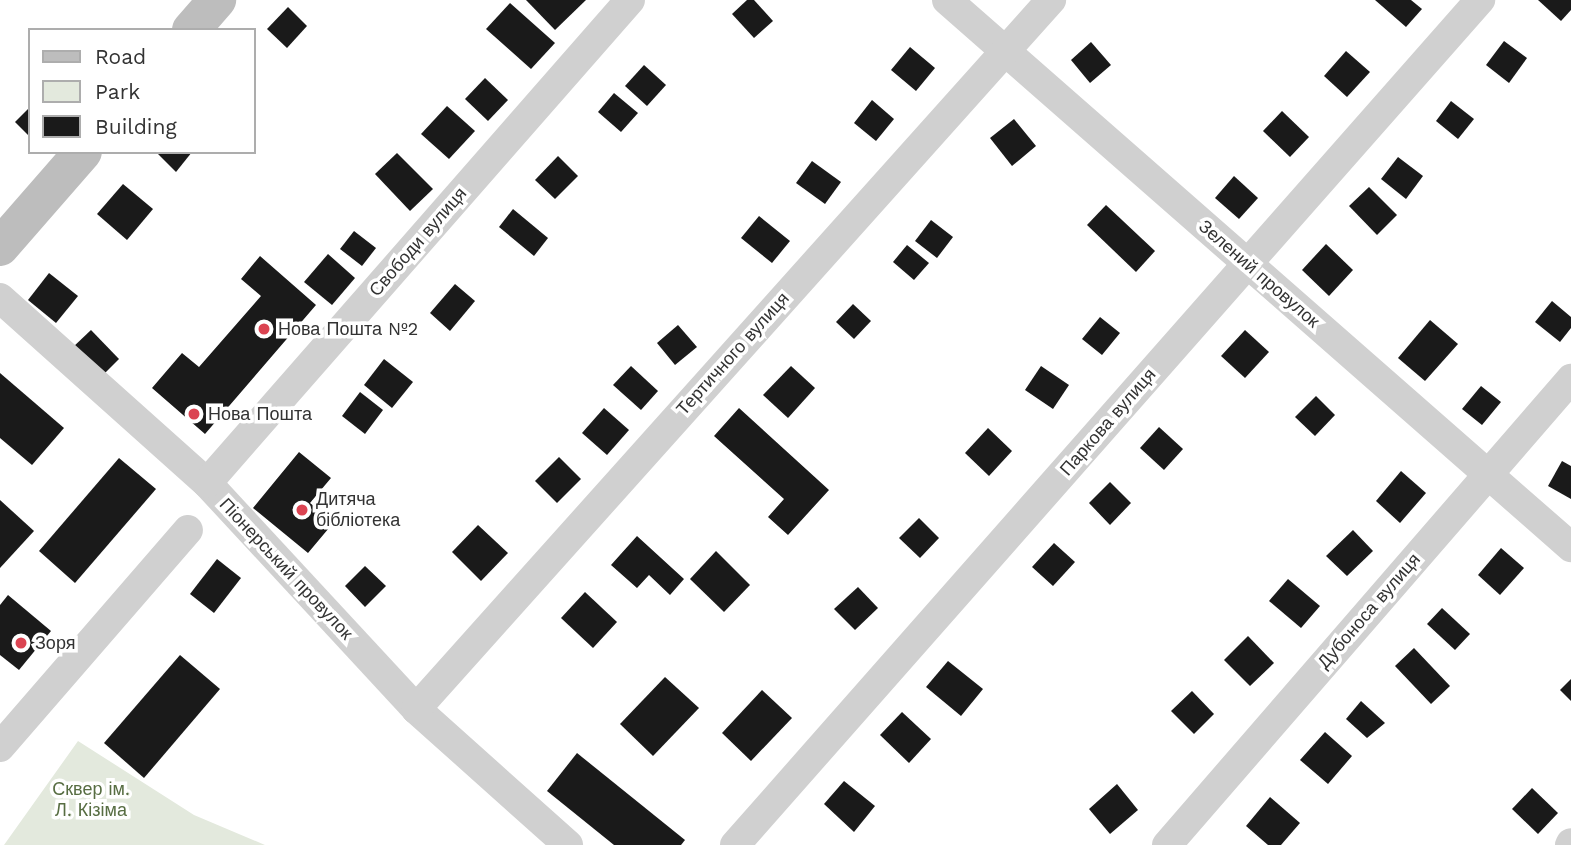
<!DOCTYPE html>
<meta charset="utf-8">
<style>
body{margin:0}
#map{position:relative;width:1571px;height:845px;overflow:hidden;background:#fff;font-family:"Work Sans",sans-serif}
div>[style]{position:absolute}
.green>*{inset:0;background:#e3e9dd}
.building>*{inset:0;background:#1a1a1a}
.minor>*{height:30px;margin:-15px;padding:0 15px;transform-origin:15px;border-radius:15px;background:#d0d0d0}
.secondary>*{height:38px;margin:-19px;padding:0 19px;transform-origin:19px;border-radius:19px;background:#bdbdbd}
.dots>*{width:19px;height:19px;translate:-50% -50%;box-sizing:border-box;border:4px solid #fff;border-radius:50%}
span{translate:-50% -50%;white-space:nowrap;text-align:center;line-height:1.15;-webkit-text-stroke:7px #fff;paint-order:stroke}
.street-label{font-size:18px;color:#333}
.poi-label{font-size:18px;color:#333}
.left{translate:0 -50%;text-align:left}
.park-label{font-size:18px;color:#576d42}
.legend{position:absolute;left:28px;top:28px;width:228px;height:126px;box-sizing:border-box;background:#fff;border:2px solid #adadad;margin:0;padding:9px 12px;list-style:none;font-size:21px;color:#333}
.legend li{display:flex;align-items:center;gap:14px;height:35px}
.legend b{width:35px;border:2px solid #adadad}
</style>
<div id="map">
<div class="green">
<i style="clip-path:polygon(78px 741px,194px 815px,265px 845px,4px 845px)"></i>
</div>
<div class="building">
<i style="clip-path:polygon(526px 0,586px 0,555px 30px)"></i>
<i style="clip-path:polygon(747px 0,754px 0,773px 21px,754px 38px,732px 14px)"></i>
<i style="clip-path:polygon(1375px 0,1411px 0,1422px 9px,1406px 27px)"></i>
<i style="clip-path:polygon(1538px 0,1571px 0,1571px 10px,1561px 21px)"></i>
<i style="clip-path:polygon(510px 3px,555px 43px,531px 69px,486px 29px)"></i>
<i style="clip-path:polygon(288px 7px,307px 26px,287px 48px,267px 29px)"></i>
<i style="clip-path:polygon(1504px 41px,1527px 58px,1509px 83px,1486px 65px)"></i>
<i style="clip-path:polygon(1091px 42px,1111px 65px,1090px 83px,1071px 60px)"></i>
<i style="clip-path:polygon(910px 47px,935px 68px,916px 91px,891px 70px)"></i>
<i style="clip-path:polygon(1346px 51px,1370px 72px,1347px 97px,1324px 76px)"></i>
<i style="clip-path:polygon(644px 65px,666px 85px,647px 106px,625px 86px)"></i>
<i style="clip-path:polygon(485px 78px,508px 100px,488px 121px,465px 99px)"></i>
<i style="clip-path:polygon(614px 93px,638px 113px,621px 132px,598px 112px)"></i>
<i style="clip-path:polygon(872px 100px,894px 119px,876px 141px,854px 123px)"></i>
<i style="clip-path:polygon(1451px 101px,1474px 119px,1458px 139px,1436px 121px)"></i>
<i style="clip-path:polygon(447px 106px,475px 131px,449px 159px,421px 134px)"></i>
<i style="clip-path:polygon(30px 107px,30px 137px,15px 122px)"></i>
<i style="clip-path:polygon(1282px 111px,1309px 137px,1290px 157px,1263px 131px)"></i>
<i style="clip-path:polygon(1014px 119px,1036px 146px,1012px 166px,990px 138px)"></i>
<i style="clip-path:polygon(156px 152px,192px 152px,176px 172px)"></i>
<i style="clip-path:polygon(397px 153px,433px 189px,410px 211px,375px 174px)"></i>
<i style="clip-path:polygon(558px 156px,578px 176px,555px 199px,535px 180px)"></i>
<i style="clip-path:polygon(1398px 157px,1423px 176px,1406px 199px,1381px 179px)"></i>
<i style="clip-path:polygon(812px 161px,841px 182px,825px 204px,796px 183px)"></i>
<i style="clip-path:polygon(1234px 176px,1258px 198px,1239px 219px,1215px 198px)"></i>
<i style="clip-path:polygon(123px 184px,153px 209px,127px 240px,97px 214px)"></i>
<i style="clip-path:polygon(1369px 187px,1397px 215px,1377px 235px,1349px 206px)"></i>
<i style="clip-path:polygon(1106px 205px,1155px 251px,1136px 272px,1087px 225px)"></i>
<i style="clip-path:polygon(513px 209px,548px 238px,534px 256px,499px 227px)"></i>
<i style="clip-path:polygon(759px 216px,790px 241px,772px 263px,741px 238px)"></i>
<i style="clip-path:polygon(931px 220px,953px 237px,937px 258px,915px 241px)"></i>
<i style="clip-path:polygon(354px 231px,376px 248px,362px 266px,340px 249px)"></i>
<i style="clip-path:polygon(1326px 244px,1353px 270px,1329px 296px,1302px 270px)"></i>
<i style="clip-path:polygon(907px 245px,929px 263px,914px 280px,893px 262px)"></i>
<i style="clip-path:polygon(328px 254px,355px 278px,332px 305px,304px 282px)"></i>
<i style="clip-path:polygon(260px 256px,316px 305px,205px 434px,152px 388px,182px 353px,199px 367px,261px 296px,241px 279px)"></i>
<i style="clip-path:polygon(49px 273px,78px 296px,56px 323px,28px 300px)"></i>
<i style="clip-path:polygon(455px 284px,475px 301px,450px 331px,430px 313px)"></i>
<i style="clip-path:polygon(1552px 301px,1571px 317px,1571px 328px,1560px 342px,1535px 322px)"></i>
<i style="clip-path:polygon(853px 304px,871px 321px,854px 339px,836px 322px)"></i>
<i style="clip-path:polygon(1100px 317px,1120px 333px,1102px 355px,1082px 339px)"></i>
<i style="clip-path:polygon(1430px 320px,1458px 344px,1425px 381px,1398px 358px)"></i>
<i style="clip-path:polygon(678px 325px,697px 347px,675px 365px,657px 343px)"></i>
<i style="clip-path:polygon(91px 330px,119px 359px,100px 378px,71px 349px)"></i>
<i style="clip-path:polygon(1245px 330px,1269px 352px,1245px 378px,1221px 356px)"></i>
<i style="clip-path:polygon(384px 359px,413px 382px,392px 408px,364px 385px)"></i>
<i style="clip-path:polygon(631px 366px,658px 391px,641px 410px,613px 385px)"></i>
<i style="clip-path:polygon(791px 366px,815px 388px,788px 418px,763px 395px)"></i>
<i style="clip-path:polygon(1041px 366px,1069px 385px,1053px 409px,1025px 390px)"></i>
<i style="clip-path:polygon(0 373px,64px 428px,32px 465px,0 438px)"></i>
<i style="clip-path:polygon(1481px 386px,1501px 402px,1482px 425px,1462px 409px)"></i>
<i style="clip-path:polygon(360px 392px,383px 410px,365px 434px,342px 416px)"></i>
<i style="clip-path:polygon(1316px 396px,1335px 415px,1315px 436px,1295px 417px)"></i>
<i style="clip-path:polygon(604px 408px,629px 430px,607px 455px,582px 433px)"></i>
<i style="clip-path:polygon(739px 408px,829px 490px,788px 535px,768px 517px,784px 499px,714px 436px)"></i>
<i style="clip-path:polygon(1159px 427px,1183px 449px,1164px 470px,1140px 448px)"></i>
<i style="clip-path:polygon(988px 428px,1012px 451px,989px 476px,965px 453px)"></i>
<i style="clip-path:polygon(299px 452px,331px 478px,310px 503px,334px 522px,308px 553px,253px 508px)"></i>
<i style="clip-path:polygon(559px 457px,581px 479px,557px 503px,535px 481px)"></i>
<i style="clip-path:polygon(119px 458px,156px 489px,75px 583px,39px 551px)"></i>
<i style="clip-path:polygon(1562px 461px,1571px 466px,1571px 499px,1548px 486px)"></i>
<i style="clip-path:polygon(1401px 471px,1426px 493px,1400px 523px,1376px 501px)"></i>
<i style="clip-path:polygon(1110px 482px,1131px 503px,1110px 525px,1089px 503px)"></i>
<i style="clip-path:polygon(0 500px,34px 531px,0 568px)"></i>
<i style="clip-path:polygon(919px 518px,939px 538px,920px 558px,899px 538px)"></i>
<i style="clip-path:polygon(478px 525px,508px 553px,481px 581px,452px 552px)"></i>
<i style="clip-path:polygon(1353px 530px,1373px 551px,1347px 576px,1326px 556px)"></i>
<i style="clip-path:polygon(637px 536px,684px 579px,670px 595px,649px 575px,637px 588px,611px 565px)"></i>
<i style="clip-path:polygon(1054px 543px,1075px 562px,1053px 586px,1032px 567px)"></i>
<i style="clip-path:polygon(1501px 548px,1524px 568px,1500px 595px,1478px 575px)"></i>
<i style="clip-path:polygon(716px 551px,750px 585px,724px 612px,690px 579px)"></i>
<i style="clip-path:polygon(217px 559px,241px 578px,214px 613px,190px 594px)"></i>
<i style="clip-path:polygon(365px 566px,386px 586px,365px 607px,345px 586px)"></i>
<i style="clip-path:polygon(1288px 579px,1320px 606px,1301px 628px,1269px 601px)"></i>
<i style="clip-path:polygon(858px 587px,878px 608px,855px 630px,834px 609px)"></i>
<i style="clip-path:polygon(585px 592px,617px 622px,593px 648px,561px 618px)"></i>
<i style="clip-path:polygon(8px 595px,51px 631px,19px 670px,0 655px,0 605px)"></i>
<i style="clip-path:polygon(1442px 608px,1470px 634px,1455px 650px,1427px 624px)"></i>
<i style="clip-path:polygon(1248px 636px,1274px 663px,1250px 686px,1224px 660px)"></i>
<i style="clip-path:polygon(1414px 648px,1450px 686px,1431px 704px,1395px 666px)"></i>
<i style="clip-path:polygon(180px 655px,220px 689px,144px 778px,104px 743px)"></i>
<i style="clip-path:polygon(948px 661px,983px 689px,961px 716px,926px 687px)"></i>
<i style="clip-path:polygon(665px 677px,699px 708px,653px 756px,620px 724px)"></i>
<i style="clip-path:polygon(1571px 679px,1571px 701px,1560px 690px)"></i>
<i style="clip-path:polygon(762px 690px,792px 718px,751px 761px,722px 733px)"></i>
<i style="clip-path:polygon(1192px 691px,1214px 714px,1194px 734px,1171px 711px)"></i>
<i style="clip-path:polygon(1361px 701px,1385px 723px,1367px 738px,1346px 719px)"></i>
<i style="clip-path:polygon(902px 712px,931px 739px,909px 763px,880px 735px)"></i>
<i style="clip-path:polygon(1325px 732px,1352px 756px,1328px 784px,1300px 760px)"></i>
<i style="clip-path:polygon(577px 753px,685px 840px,681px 845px,614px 845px,547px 791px)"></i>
<i style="clip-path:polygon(844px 781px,875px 806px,854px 832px,824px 804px)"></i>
<i style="clip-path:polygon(1117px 784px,1138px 810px,1110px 834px,1089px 809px)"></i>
<i style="clip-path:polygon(1532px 788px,1558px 813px,1538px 834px,1512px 809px)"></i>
<i style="clip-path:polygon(1270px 797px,1300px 823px,1281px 845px,1268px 845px,1246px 826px)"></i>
</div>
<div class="minor">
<i style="left:947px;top:0;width:830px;rotate:41.24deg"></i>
<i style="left:0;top:298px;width:278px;rotate:41.8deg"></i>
<i style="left:207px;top:483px;width:308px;rotate:47.2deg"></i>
<i style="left:416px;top:709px;width:204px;rotate:41.8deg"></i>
<i style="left:207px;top:483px;width:642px;rotate:-48.79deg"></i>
<i style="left:416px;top:709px;width:952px;rotate:-48.15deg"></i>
<i style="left:0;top:747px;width:287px;rotate:-49.1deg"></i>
<i style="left:735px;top:845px;width:1127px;rotate:-48.6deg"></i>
<i style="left:1167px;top:845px;width:617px;rotate:-49.08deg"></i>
<i style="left:1570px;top:845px;width:2px;rotate:-63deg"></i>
</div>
<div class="secondary">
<i style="left:191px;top:30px;width:40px;rotate:-49deg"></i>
<i style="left:0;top:247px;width:126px;rotate:-48.9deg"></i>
</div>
<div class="dots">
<i style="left:264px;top:329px;background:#db4452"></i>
<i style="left:194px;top:414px;background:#db4452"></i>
<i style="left:302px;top:510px;background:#db4452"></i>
<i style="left:21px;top:643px;background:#db4452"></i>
</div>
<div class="street-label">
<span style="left:418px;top:242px;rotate:-49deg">Свободи вулиця</span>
<span style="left:1259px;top:274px;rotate:41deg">Зелений провулок</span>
<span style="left:733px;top:354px;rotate:-48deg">Тертичного вулиця</span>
<span style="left:1108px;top:422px;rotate:-49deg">Паркова вулиця</span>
<span style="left:286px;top:569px;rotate:47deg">Піонерський провулок</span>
<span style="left:1369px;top:611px;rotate:-49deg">Дубоноса вулиця</span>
</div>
<div class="poi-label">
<span class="left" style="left:278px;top:329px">Нова Пошта №2</span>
<span class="left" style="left:208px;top:414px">Нова Пошта</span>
<span class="left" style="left:316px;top:510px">Дитяча<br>бібліотека</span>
<span class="left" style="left:35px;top:643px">Зоря</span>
</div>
<div class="park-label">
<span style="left:91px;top:800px">Сквер ім.<br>Л. Кізіма</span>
</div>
<ul class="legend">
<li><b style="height:9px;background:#bdbdbd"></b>Road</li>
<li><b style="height:19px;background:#e3e9dd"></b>Park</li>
<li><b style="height:19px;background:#1a1a1a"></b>Building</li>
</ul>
</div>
